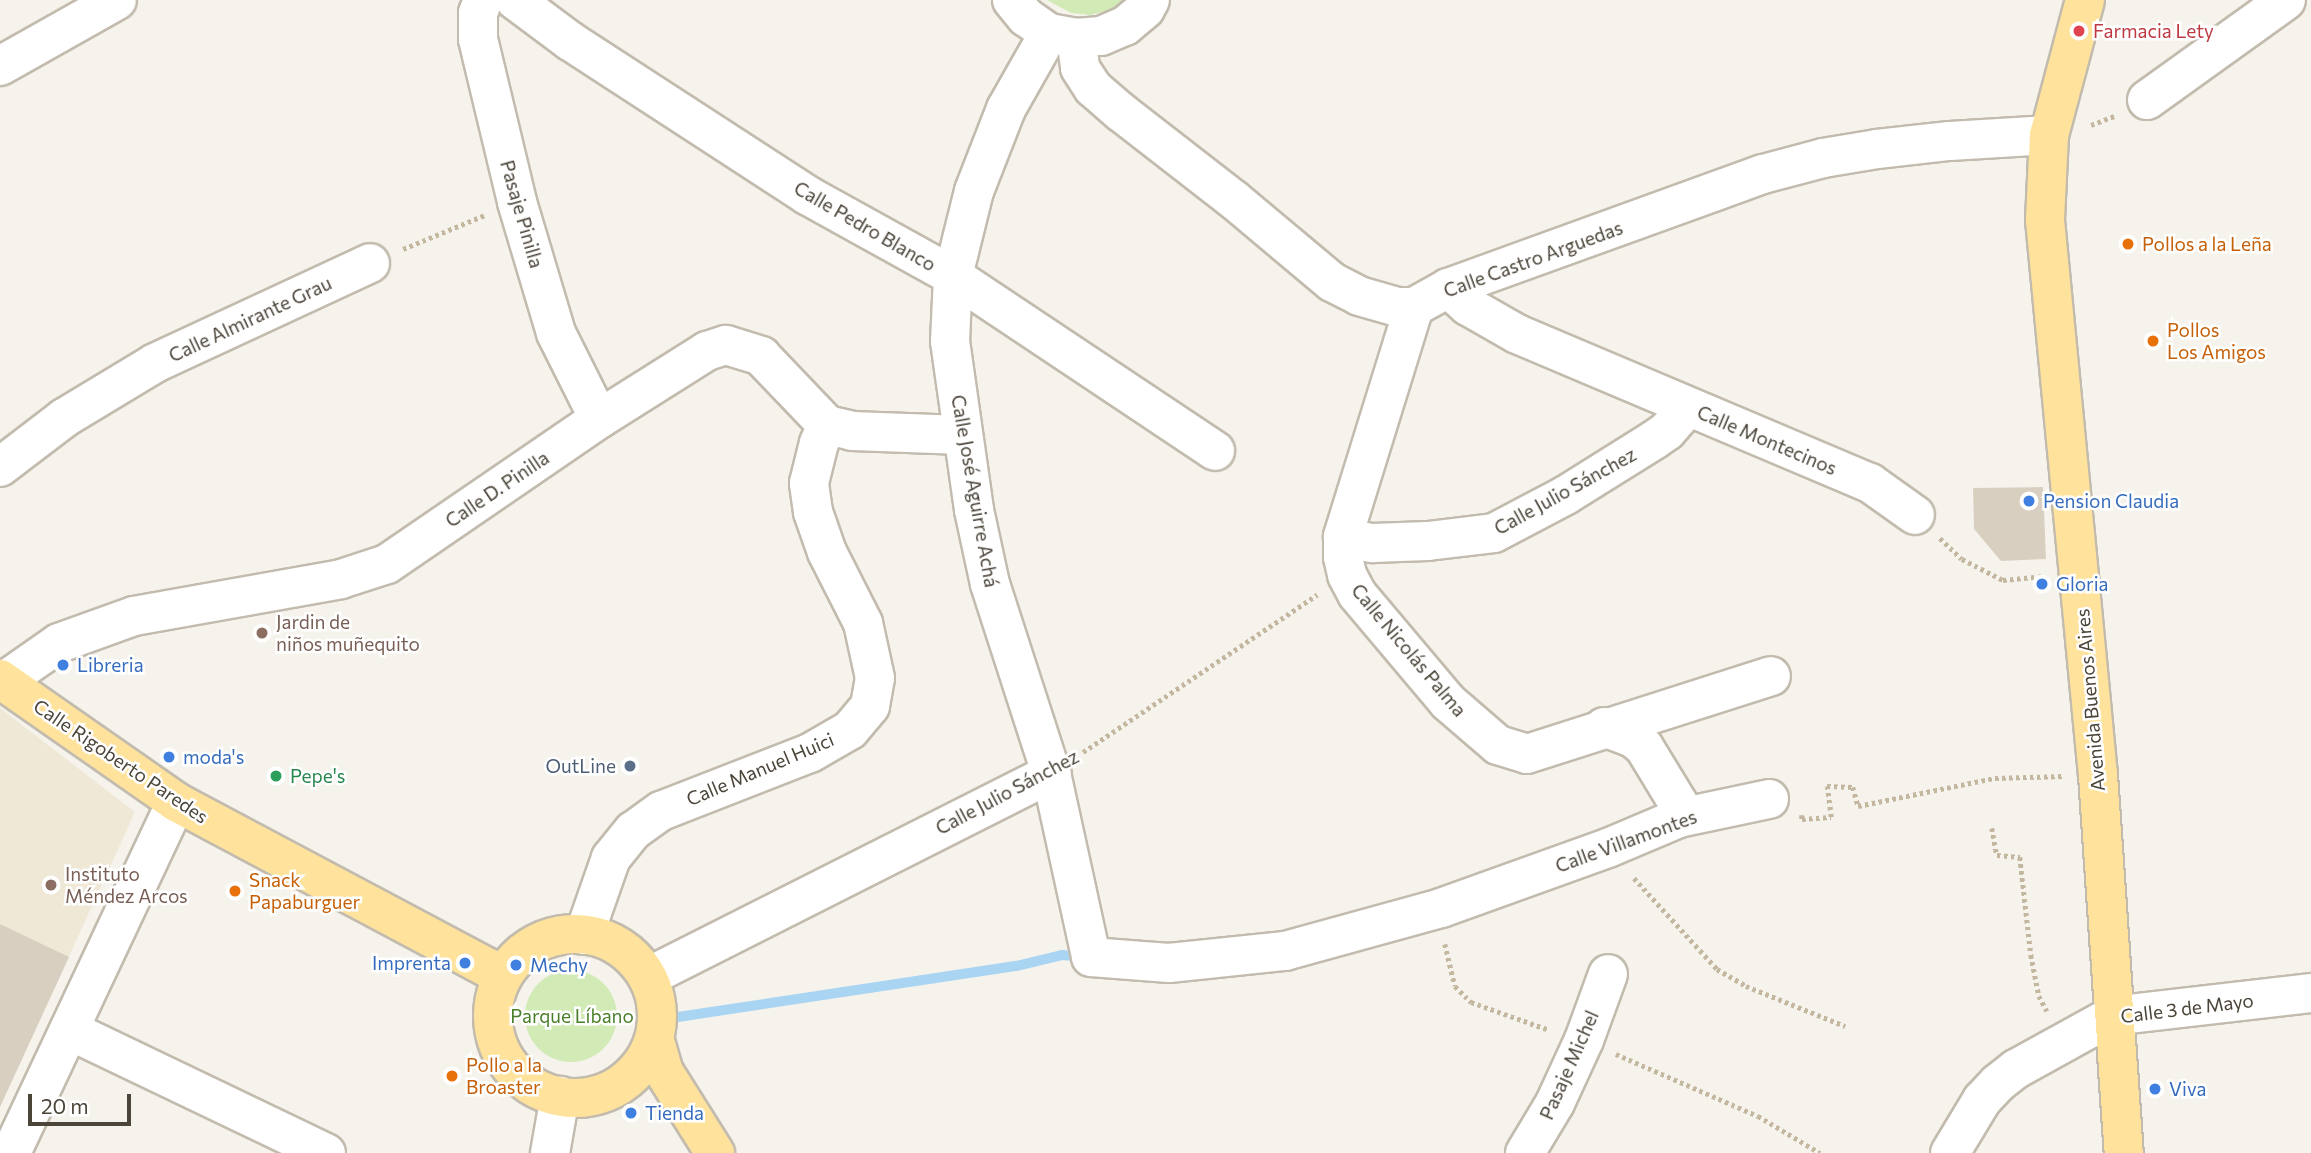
<!DOCTYPE html>
<meta charset="utf-8">
<style>
body{margin:0}
#map{position:relative;width:2311px;height:1153px;overflow:hidden;background:#f6f3ec;font-family:Commissioner,sans-serif}
div>[style]{position:absolute}
.education>*{inset:0;background:#efe8d6}
.green>*{inset:0;background:#d2eab5}
.round{border-radius:50%}
.stream>*{height:10px;margin:-5px;padding:0 5px;transform-origin:5px;border-radius:5px;background:#a9d4f2}
.building>*{inset:0;background:#d8cfc1}
.path>*{height:4.5px;margin-top:-2.25px;transform-origin:0;background:repeating-linear-gradient(90deg,#c4b79f 0 3.5px,transparent 0 7px)}
.roads{filter:drop-shadow(2px 0 #c2bbae) drop-shadow(-2px 0 #c2bbae) drop-shadow(0 2px #c2bbae) drop-shadow(0 -2px #c2bbae)}
.minor>*{height:38px;margin:-19px;padding:0 19px;transform-origin:19px;border-radius:19px;background:#fff}
.major>*{height:38px;margin:-19px;padding:0 19px;transform-origin:19px;border-radius:19px;background:#ffe39c}
.major>.ring{margin:-19px;padding:0;box-sizing:content-box;background:none;border:38px solid #ffe39c;border-radius:50%}
.dots>*{width:19px;height:19px;translate:-50% -50%;box-sizing:border-box;border:4px solid #fff;border-radius:50%}
span{translate:-50% -50%;white-space:nowrap;text-align:center;line-height:1.15;-webkit-text-stroke:5px #fff;paint-order:stroke}
.health-label{font-size:19px;color:#be3a42}
.left{translate:0 -50%;text-align:left}
.street-label{font-size:19px;color:#4b4439}
.food-label{font-size:19px;color:#c56008}
.shop-label{font-size:19px;color:#366cbe}
.right{translate:-100% -50%;text-align:right}
.education-label{font-size:19px;color:#785e54}
.service-label{font-size:19px;color:#4e5e75}
.leisure-label{font-size:19px;color:#27864d}
.park-label{font-size:19px;color:#4a7f2a}
.scale{position:absolute;left:28px;top:1094px;width:103px;height:32px;box-sizing:border-box;border:4px solid #4b4439;border-top:0;padding-left:9px;font-size:21px;line-height:24px;white-space:nowrap;color:#4b4439;-webkit-text-stroke:5px #fff;paint-order:stroke}
</style>
<div id="map">
<div class="education">
<i style="clip-path:polygon(0 708px,135px 812px,0 1107px)"></i>
</div>
<div class="green">
<i style="clip-path:polygon(1047px 0,1124px 0,1109px 10px,1090px 15px,1071px 13px)"></i>
<i class="round" style="left:525px;top:970px;width:92px;height:92px"></i>
</div>
<div class="stream">
<i style="left:658px;top:1020px;width:363px;rotate:-8.6deg"></i>
<i style="left:1017px;top:966px;width:46px;rotate:-13.7deg"></i>
<i style="left:1062px;top:955px;width:22px;rotate:5deg"></i>
</div>
<div class="building">
<i style="clip-path:polygon(2043px 487px,2046px 559px,2001px 561px,1974px 529px,1973px 488px)"></i>
<i style="clip-path:polygon(0 924px,69px 957px,0 1107px)"></i>
</div>
<div class="path">
<i style="left:2091px;top:125px;width:26px;rotate:-21deg"></i>
<i style="left:403px;top:249px;width:89px;rotate:-22.5deg"></i>
<i style="left:1940px;top:538px;width:30px;rotate:44deg"></i>
<i style="left:1962px;top:559px;width:46px;rotate:27.1deg"></i>
<i style="left:2003px;top:580px;width:41px;rotate:-5.6deg"></i>
<i style="left:1083px;top:752px;width:282px;rotate:-33.9deg"></i>
<i style="left:1802px;top:815px;width:4px;rotate:90deg"></i>
<i style="left:1802px;top:819px;width:29px;rotate:-4deg"></i>
<i style="left:1831px;top:817px;width:31px;rotate:-97deg"></i>
<i style="left:1827px;top:786px;width:26px;rotate:2deg"></i>
<i style="left:1853px;top:787px;width:20px;rotate:75deg"></i>
<i style="left:1858px;top:806px;width:140px;rotate:-11.6deg"></i>
<i style="left:1995px;top:778px;width:67px;rotate:-1.7deg"></i>
<i style="left:1992px;top:828px;width:27px;rotate:80deg"></i>
<i style="left:1997px;top:855px;width:23px;rotate:5deg"></i>
<i style="left:2020px;top:857px;width:99px;rotate:83.6deg"></i>
<i style="left:2031px;top:955px;width:42px;rotate:79deg"></i>
<i style="left:2039px;top:996px;width:17px;rotate:62deg"></i>
<i style="left:1634px;top:878px;width:123px;rotate:47.6deg"></i>
<i style="left:1717px;top:969px;width:34px;rotate:30deg"></i>
<i style="left:1746px;top:986px;width:107px;rotate:22deg"></i>
<i style="left:1445px;top:944px;width:43px;rotate:76.6deg"></i>
<i style="left:1455px;top:986px;width:23px;rotate:45deg"></i>
<i style="left:1471px;top:1002px;width:83px;rotate:19.7deg"></i>
<i style="left:1616px;top:1054px;width:155px;rotate:23.6deg"></i>
<i style="left:1758px;top:1116px;width:72px;rotate:30.8deg"></i>
</div>
<div class="roads">
<div class="minor">
<i style="left:483px;top:0;width:14px;rotate:111deg"></i>
<i style="left:478px;top:13px;width:26px;rotate:90deg"></i>
<i style="left:478px;top:39px;width:168px;rotate:76.5deg"></i>
<i style="left:517px;top:202px;width:137px;rotate:73.4deg"></i>
<i style="left:556px;top:333px;width:96px;rotate:63.4deg"></i>
<i style="left:515px;top:0;width:69px;rotate:36.7deg"></i>
<i style="left:570px;top:41px;width:283px;rotate:33deg"></i>
<i style="left:807px;top:195px;width:167px;rotate:29deg"></i>
<i style="left:953px;top:276px;width:315px;rotate:33.7deg"></i>
<i style="left:1012px;top:0;width:22px;rotate:51deg"></i>
<i style="left:1026px;top:17px;width:28px;rotate:35deg"></i>
<i style="left:1049px;top:33px;width:27px;rotate:10deg"></i>
<i style="left:1076px;top:38px;width:25px;rotate:-5deg"></i>
<i style="left:1101px;top:36px;width:26px;rotate:-23deg"></i>
<i style="left:1125px;top:26px;width:26px;rotate:-40deg"></i>
<i style="left:1145px;top:9px;width:10px;rotate:-61deg"></i>
<i style="left:1049px;top:33px;width:87px;rotate:119.5deg"></i>
<i style="left:1006px;top:109px;width:88px;rotate:111.3deg"></i>
<i style="left:974px;top:191px;width:88px;rotate:103.9deg"></i>
<i style="left:953px;top:276px;width:65px;rotate:92.6deg"></i>
<i style="left:950px;top:341px;width:171px;rotate:81.9deg"></i>
<i style="left:974px;top:510px;width:76px;rotate:77.8deg"></i>
<i style="left:990px;top:584px;width:199px;rotate:72.1deg"></i>
<i style="left:1051px;top:773px;width:188px;rotate:77.7deg"></i>
<i style="left:1091px;top:957px;width:78px;rotate:4.4deg"></i>
<i style="left:1169px;top:963px;width:117px;rotate:-5.9deg"></i>
<i style="left:1285px;top:951px;width:162px;rotate:-15.4deg"></i>
<i style="left:1441px;top:908px;width:177px;rotate:-19.8deg"></i>
<i style="left:1608px;top:848px;width:77px;rotate:-22.9deg"></i>
<i style="left:1679px;top:818px;width:92px;rotate:-11.9deg"></i>
<i style="left:1076px;top:38px;width:30px;rotate:82deg"></i>
<i style="left:1080px;top:68px;width:24px;rotate:57deg"></i>
<i style="left:1093px;top:88px;width:38px;rotate:41deg"></i>
<i style="left:1122px;top:113px;width:140px;rotate:37.8deg"></i>
<i style="left:1233px;top:199px;width:129px;rotate:40deg"></i>
<i style="left:1332px;top:282px;width:30px;rotate:27deg"></i>
<i style="left:1359px;top:296px;width:40px;rotate:16deg"></i>
<i style="left:1397px;top:307px;width:17px"></i>
<i style="left:1414px;top:307px;width:39px;rotate:-29deg"></i>
<i style="left:1448px;top:288px;width:335px;rotate:-19.9deg"></i>
<i style="left:1763px;top:174px;width:62px;rotate:-14.9deg"></i>
<i style="left:1823px;top:158px;width:55px;rotate:-9.5deg"></i>
<i style="left:1877px;top:149px;width:73px;rotate:-6.3deg"></i>
<i style="left:1950px;top:141px;width:99px;rotate:-3.5deg"></i>
<i style="left:0;top:66px;width:134px;rotate:-29.4deg"></i>
<i style="left:2147px;top:100px;width:171px;rotate:-35.7deg"></i>
<i style="left:1448px;top:288px;width:27px;rotate:42deg"></i>
<i style="left:1468px;top:306px;width:56px;rotate:29.7deg"></i>
<i style="left:1517px;top:334px;width:383px;rotate:22.9deg"></i>
<i style="left:1870px;top:483px;width:55px;rotate:35.4deg"></i>
<i style="left:1414px;top:307px;width:241px;rotate:107.2deg"></i>
<i style="left:1343px;top:537px;width:20px;rotate:90deg"></i>
<i style="left:1343px;top:557px;width:18px;rotate:77deg"></i>
<i style="left:1347px;top:575px;width:21px;rotate:62deg"></i>
<i style="left:1357px;top:594px;width:141px;rotate:49.9deg"></i>
<i style="left:1448px;top:702px;width:66px;rotate:40.7deg"></i>
<i style="left:1498px;top:745px;width:30px;rotate:17deg"></i>
<i style="left:1527px;top:754px;width:256px;rotate:-17.7deg"></i>
<i style="left:0;top:467px;width:81px;rotate:-37.4deg"></i>
<i style="left:64px;top:418px;width:106px;rotate:-31.1deg"></i>
<i style="left:155px;top:363px;width:237px;rotate:-24.9deg"></i>
<i style="left:1343px;top:537px;width:30px;rotate:12deg"></i>
<i style="left:1372px;top:543px;width:56px;rotate:-2deg"></i>
<i style="left:1428px;top:541px;width:66px;rotate:-6.9deg"></i>
<i style="left:1494px;top:533px;width:81px;rotate:-27.8deg"></i>
<i style="left:1566px;top:495px;width:104px;rotate:-32deg"></i>
<i style="left:1654px;top:440px;width:16px;rotate:-35deg"></i>
<i style="left:1667px;top:431px;width:32px;rotate:-49deg"></i>
<i style="left:3px;top:682px;width:68px;rotate:-34.9deg"></i>
<i style="left:59px;top:643px;width:80px;rotate:-19.8deg"></i>
<i style="left:134px;top:616px;width:210px;rotate:-10.1deg"></i>
<i style="left:341px;top:579px;width:48px;rotate:-18.1deg"></i>
<i style="left:387px;top:564px;width:257px;rotate:-34.4deg"></i>
<i style="left:599px;top:419px;width:128px;rotate:-32.2deg"></i>
<i style="left:707px;top:351px;width:20px;rotate:-18deg"></i>
<i style="left:726px;top:345px;width:37px;rotate:17deg"></i>
<i style="left:761px;top:356px;width:95px;rotate:46.3deg"></i>
<i style="left:827px;top:425px;width:26px;rotate:13deg"></i>
<i style="left:852px;top:431px;width:111px;rotate:2.1deg"></i>
<i style="left:1604px;top:727px;width:31px;rotate:21deg"></i>
<i style="left:1633px;top:738px;width:14px;rotate:39deg"></i>
<i style="left:1644px;top:747px;width:66px;rotate:58.7deg"></i>
<i style="left:1678px;top:803px;width:15px;rotate:86deg"></i>
<i style="left:584px;top:935px;width:82px;rotate:-70.7deg"></i>
<i style="left:611px;top:858px;width:35px;rotate:-51deg"></i>
<i style="left:633px;top:831px;width:34px;rotate:-36deg"></i>
<i style="left:661px;top:811px;width:160px;rotate:-21.3deg"></i>
<i style="left:810px;top:753px;width:46px;rotate:-29.9deg"></i>
<i style="left:850px;top:730px;width:31px;rotate:-50deg"></i>
<i style="left:870px;top:706px;width:28px;rotate:-80deg"></i>
<i style="left:875px;top:678px;width:56px;rotate:-102.3deg"></i>
<i style="left:863px;top:623px;width:80px;rotate:-116.9deg"></i>
<i style="left:827px;top:552px;width:42px;rotate:-109.3deg"></i>
<i style="left:813px;top:512px;width:29px;rotate:-98deg"></i>
<i style="left:809px;top:483px;width:41px;rotate:-76deg"></i>
<i style="left:819px;top:443px;width:20px;rotate:-66deg"></i>
<i style="left:648px;top:977px;width:452px;rotate:-26.8deg"></i>
<i style="left:69px;top:1030px;width:285px;rotate:25.6deg"></i>
<i style="left:11px;top:1153px;width:388px;rotate:-64.8deg"></i>
<i style="left:550px;top:1153px;width:58px;rotate:-80deg"></i>
<i style="left:1525px;top:1153px;width:58px;rotate:-59deg"></i>
<i style="left:1555px;top:1103px;width:69px;rotate:-65.3deg"></i>
<i style="left:1584px;top:1040px;width:70px;rotate:-70deg"></i>
<i style="left:1950px;top:1153px;width:62px;rotate:-58.9deg"></i>
<i style="left:1982px;top:1100px;width:23px;rotate:-47deg"></i>
<i style="left:1998px;top:1083px;width:23px;rotate:-38deg"></i>
<i style="left:2016px;top:1069px;width:110px;rotate:-28.9deg"></i>
<i style="left:2112px;top:1016px;width:200px;rotate:-6.6deg"></i>
</div>
<div class="major">
<i style="left:2085px;top:0;width:140px;rotate:104.9deg"></i>
<i style="left:2049px;top:135px;width:85px;rotate:92.7deg"></i>
<i style="left:2045px;top:220px;width:558px;rotate:84.55deg"></i>
<i style="left:2098px;top:775px;width:379px;rotate:86.1deg"></i>
<i style="left:0;top:679px;width:215px;rotate:34.9deg"></i>
<i style="left:176px;top:802px;width:370px;rotate:28deg"></i>
<i class="ring" style="left:493px;top:934px;width:126px;height:126px"></i>
<i style="left:655px;top:1041px;width:32px;rotate:74deg"></i>
<i style="left:664px;top:1072px;width:96px;rotate:57.8deg"></i>
</div>
</div>
<div class="dots">
<i style="left:2079px;top:31px;background:#e0444e"></i>
<i style="left:2128px;top:244px;background:#e8710a"></i>
<i style="left:2153px;top:341px;background:#e8710a"></i>
<i style="left:2029px;top:501px;background:#3f7fe0"></i>
<i style="left:2042px;top:584px;background:#3f7fe0"></i>
<i style="left:262px;top:633px;background:#8d6e63"></i>
<i style="left:63px;top:665px;background:#3f7fe0"></i>
<i style="left:169px;top:757px;background:#3f7fe0"></i>
<i style="left:630px;top:766px;background:#5c6f8a"></i>
<i style="left:276px;top:776px;background:#2e9e5b"></i>
<i style="left:51px;top:885px;background:#8d6e63"></i>
<i style="left:235px;top:891px;background:#e8710a"></i>
<i style="left:465px;top:963px;background:#3f7fe0"></i>
<i style="left:516px;top:965px;background:#3f7fe0"></i>
<i style="left:452px;top:1076px;background:#e8710a"></i>
<i style="left:2155px;top:1089px;background:#3f7fe0"></i>
<i style="left:631px;top:1113px;background:#3f7fe0"></i>
</div>
<div class="health-label">
<span class="left" style="left:2093px;top:31px">Farmacia Lety</span>
</div>
<div class="street-label">
<span style="left:522px;top:214px;rotate:74deg">Pasaje Pinilla</span>
<span style="left:865px;top:226px;rotate:30deg">Calle Pedro Blanco</span>
<span style="left:1533px;top:259px;rotate:-20deg">Calle Castro Arguedas</span>
<span style="left:250px;top:319px;rotate:-25deg">Calle Almirante Grau</span>
<span style="left:1767px;top:440px;rotate:23deg">Calle Montecinos</span>
<span style="left:497px;top:489px;rotate:-34deg">Calle D. Pinilla</span>
<span style="left:975px;top:491px;rotate:80deg">Calle José Aguirre Achá</span>
<span style="left:1565px;top:491px;rotate:-29deg">Calle Julio Sánchez</span>
<span style="left:1409px;top:650px;rotate:50deg">Calle Nicolás Palma</span>
<span style="left:2090px;top:700px;rotate:-95deg">Avenida Buenos Aires</span>
<span style="left:121px;top:761px;rotate:34deg">Calle Rigoberto Paredes</span>
<span style="left:760px;top:769px;rotate:-23deg">Calle Manuel Huici</span>
<span style="left:1007px;top:792px;rotate:-28deg">Calle Julio Sánchez</span>
<span style="left:1626px;top:841px;rotate:-20deg">Calle Villamontes</span>
<span style="left:2187px;top:1008px;rotate:-7deg">Calle 3 de Mayo</span>
<span style="left:1569px;top:1065px;rotate:-66deg">Pasaje Michel</span>
</div>
<div class="food-label">
<span class="left" style="left:2142px;top:244px">Pollos a la Leña</span>
<span class="left" style="left:2167px;top:341px">Pollos<br>Los Amigos</span>
<span class="left" style="left:249px;top:891px">Snack<br>Papaburguer</span>
<span class="left" style="left:466px;top:1076px">Pollo a la<br>Broaster</span>
</div>
<div class="shop-label">
<span class="left" style="left:2043px;top:501px">Pension Claudia</span>
<span class="left" style="left:2056px;top:584px">Gloria</span>
<span class="left" style="left:77px;top:665px">Libreria</span>
<span class="left" style="left:183px;top:757px">moda's</span>
<span class="right" style="left:451px;top:963px">Imprenta</span>
<span class="left" style="left:530px;top:965px">Mechy</span>
<span class="left" style="left:2169px;top:1089px">Viva</span>
<span class="left" style="left:645px;top:1113px">Tienda</span>
</div>
<div class="education-label">
<span class="left" style="left:276px;top:633px">Jardin de<br>niños muñequito</span>
<span class="left" style="left:65px;top:885px">Instituto<br>Méndez Arcos</span>
</div>
<div class="service-label">
<span class="right" style="left:616px;top:766px">OutLine</span>
</div>
<div class="leisure-label">
<span class="left" style="left:290px;top:776px">Pepe's</span>
</div>
<div class="park-label">
<span style="left:572px;top:1016px">Parque Líbano</span>
</div>
<div class="scale">20 m</div>
</div>
